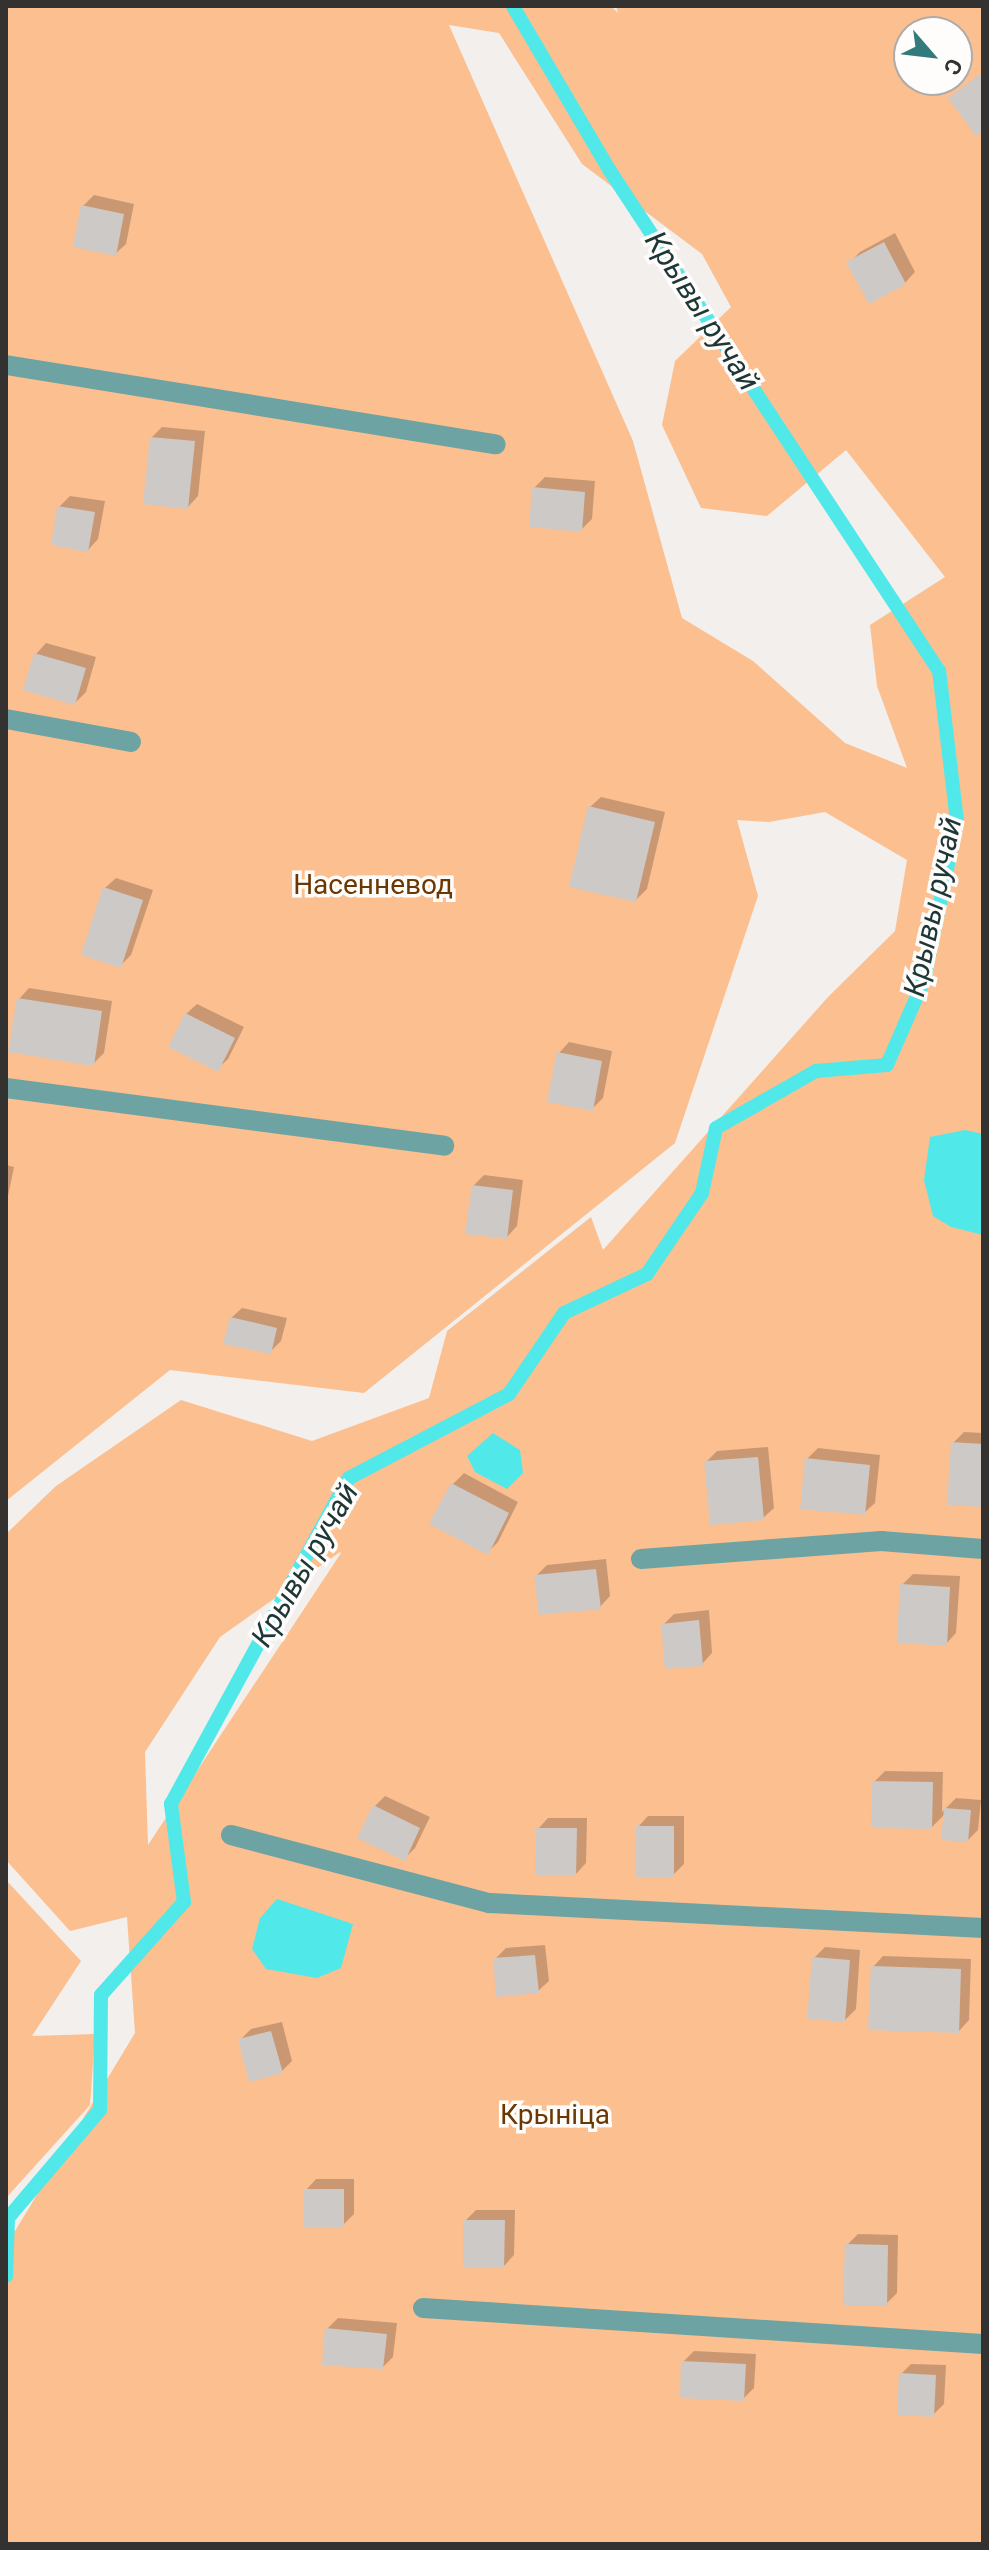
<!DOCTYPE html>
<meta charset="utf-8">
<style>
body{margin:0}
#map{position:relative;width:989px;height:2550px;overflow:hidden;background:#f3efec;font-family:Roboto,sans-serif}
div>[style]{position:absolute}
.green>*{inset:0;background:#fcbf90}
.water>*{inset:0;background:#51e8e9}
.shadow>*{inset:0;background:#0003}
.stream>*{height:14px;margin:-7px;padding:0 7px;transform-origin:7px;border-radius:7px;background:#51e8e9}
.building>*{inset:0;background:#cdc9c7}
.minor>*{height:20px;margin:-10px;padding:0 10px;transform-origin:10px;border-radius:10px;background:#6da3a3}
span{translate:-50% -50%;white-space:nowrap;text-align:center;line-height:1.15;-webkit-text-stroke:7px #fffdfb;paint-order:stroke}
.park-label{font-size:28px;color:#6b3802}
.water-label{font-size:30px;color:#1d3636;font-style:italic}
.frame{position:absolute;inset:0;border:8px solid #343231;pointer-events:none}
.north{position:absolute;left:893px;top:16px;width:80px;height:80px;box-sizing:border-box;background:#fffdfb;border:2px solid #aeacaa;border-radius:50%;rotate:118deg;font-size:22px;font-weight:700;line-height:32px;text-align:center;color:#343231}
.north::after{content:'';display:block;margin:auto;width:28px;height:36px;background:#327b7c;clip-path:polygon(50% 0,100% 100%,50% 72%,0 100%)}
</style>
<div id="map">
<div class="green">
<i style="clip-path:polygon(evenodd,6px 6px,611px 6px,618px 13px,616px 6px,983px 6px,983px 2544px,6px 2544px,6px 2223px,15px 2231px,135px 2033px,127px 1917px,70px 1931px,6px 1860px,6px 1534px,56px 1486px,181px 1400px,312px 1441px,429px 1398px,447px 1331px,591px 1217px,603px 1250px,828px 997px,895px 931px,907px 860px,825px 812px,769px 822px,737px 820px,758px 896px,675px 1143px,364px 1393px,170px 1370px,6px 1501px,6px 6px,449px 25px,499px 33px,582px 164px,702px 254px,731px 307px,675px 361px,662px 425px,701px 508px,767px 516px,846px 450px,945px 577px,870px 625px,877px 686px,907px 768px,845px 743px,753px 661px,682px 618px,633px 441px,449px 25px,6px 6px,909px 32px,957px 32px,957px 80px,909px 80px,909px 32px,6px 6px,340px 1552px,341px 1553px,148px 1845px,145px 1752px,220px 1637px,340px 1552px)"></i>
<i style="clip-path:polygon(6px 1880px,81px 1961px,32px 2036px,95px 2034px,90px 2105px,6px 2198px)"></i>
</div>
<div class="water">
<i style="clip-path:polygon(965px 1130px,983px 1134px,983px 1235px,951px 1227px,933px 1216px,924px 1180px,930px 1137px)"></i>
<i style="clip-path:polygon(493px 1433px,520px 1450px,523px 1473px,507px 1489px,475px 1472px,467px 1456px)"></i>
<i style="clip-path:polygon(277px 1899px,353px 1924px,341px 1968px,317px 1978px,266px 1969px,252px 1949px,260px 1918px)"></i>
</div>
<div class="shadow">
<i style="clip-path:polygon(94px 195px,134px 204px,126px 244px,115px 254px,83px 206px)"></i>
<i style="clip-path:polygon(895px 233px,915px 272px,905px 283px,849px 263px,860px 252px)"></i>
<i style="clip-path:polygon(162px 427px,205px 431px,198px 496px,188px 507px,151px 438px)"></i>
<i style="clip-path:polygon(545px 477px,595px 481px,592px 519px,581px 530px,534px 488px)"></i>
<i style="clip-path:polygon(70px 496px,105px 501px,98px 539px,88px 550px,59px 507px)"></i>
<i style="clip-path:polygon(46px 643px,96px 657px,86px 692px,75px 703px,36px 654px)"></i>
<i style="clip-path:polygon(601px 797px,665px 812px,647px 889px,636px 900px,590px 807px)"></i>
<i style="clip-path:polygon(116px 878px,153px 890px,131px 955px,120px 966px,105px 888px)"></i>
<i style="clip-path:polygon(29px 988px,112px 1001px,104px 1053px,93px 1064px,19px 999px)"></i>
<i style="clip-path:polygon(197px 1004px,244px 1027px,228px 1059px,217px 1069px,186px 1014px)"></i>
<i style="clip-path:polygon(569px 1042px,612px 1051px,603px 1098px,592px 1109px,559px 1053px)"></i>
<i style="clip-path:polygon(6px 1165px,14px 1167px,6px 1206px)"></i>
<i style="clip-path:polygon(484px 1175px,523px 1180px,517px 1226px,507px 1237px,473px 1186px)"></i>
<i style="clip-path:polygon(242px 1308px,287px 1318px,281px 1341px,270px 1352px,231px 1318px)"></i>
<i style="clip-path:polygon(964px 1432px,983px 1433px,983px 1505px,953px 1443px)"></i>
<i style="clip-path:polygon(768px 1447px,774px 1508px,763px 1518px,706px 1462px,717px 1451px)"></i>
<i style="clip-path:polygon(818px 1448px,880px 1455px,875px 1503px,864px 1513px,807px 1459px)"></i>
<i style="clip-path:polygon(464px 1473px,518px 1502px,498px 1542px,487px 1553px,432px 1524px,453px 1484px)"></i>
<i style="clip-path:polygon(606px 1559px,610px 1596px,600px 1607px,536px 1576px,547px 1565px)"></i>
<i style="clip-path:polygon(913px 1574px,960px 1576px,956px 1633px,946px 1644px,902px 1585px)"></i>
<i style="clip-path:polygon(709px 1610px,712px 1653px,702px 1664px,663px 1625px,674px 1614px)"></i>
<i style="clip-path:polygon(885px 1771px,943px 1772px,942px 1812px,956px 1798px,981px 1800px,978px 1830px,968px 1840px,945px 1814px,932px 1827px,874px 1782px)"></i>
<i style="clip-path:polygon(385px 1796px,430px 1817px,415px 1848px,404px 1859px,374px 1807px)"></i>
<i style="clip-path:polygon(648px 1816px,684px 1816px,684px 1864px,673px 1875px,638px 1827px)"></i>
<i style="clip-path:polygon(548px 1818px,587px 1818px,586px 1863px,576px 1874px,538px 1829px)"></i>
<i style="clip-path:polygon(545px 1945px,549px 1981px,538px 1991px,495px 1959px,506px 1948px)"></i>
<i style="clip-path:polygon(825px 1947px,860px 1950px,856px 2009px,845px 2020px,814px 1958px)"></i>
<i style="clip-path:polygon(883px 1956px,971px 1959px,969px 2020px,959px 2031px,873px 1967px)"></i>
<i style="clip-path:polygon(282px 2022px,292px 2061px,282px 2071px,240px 2040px,251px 2029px)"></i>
<i style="clip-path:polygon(316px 2179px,354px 2179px,354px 2214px,343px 2225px,306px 2190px)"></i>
<i style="clip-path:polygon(476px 2210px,515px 2210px,514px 2255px,504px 2266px,465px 2221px)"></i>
<i style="clip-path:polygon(858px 2234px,898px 2235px,897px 2293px,886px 2304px,847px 2245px)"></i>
<i style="clip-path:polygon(338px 2318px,397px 2323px,393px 2357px,383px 2367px,327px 2329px)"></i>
<i style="clip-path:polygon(694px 2351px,756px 2354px,754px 2388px,743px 2399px,683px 2362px)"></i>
<i style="clip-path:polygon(911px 2364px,946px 2365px,944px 2404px,933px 2415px,901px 2374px)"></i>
</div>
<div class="stream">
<i style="left:6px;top:2276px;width:58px;rotate:-88deg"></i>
<i style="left:8px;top:2218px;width:142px;rotate:-49.6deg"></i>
<i style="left:100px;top:2110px;width:115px;rotate:-89.5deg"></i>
<i style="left:101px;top:1995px;width:125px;rotate:-48.3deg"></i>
<i style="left:184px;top:1902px;width:99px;rotate:-97.6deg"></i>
<i style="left:171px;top:1804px;width:371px;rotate:-61.4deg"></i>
<i style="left:349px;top:1478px;width:181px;rotate:-27.7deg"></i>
<i style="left:509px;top:1394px;width:98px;rotate:-55.8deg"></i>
<i style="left:564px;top:1313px;width:92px;rotate:-25.2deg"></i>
<i style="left:647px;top:1274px;width:98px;rotate:-55.8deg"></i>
<i style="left:702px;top:1193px;width:66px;rotate:-77.8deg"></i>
<i style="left:716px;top:1128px;width:115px;rotate:-29.7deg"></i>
<i style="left:816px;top:1071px;width:71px;rotate:-4.8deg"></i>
<i style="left:887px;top:1065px;width:93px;rotate:-66.5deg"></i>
<i style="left:924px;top:980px;width:162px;rotate:-78.3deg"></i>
<i style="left:957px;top:821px;width:151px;rotate:-96.8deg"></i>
<i style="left:939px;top:671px;width:599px;rotate:-123.34deg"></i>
<i style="left:610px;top:171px;width:191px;rotate:-120.5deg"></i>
</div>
<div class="building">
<i style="clip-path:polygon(983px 72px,983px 131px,976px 136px,948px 98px)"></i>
<i style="clip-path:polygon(81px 205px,124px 214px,116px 256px,73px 247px)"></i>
<i style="clip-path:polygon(884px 242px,906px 284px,869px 304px,846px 262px)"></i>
<i style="clip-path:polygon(150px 437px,195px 441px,188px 509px,143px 504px)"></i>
<i style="clip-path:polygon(532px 487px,585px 492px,582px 532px,529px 527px)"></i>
<i style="clip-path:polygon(57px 506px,95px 512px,88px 552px,51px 545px)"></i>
<i style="clip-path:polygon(34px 653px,86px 668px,75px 705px,23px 690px)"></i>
<i style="clip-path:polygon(588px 806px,655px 822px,636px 902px,569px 887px)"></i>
<i style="clip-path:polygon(103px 887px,143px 900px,121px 968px,81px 955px)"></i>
<i style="clip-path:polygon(17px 998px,102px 1011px,94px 1066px,8px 1052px)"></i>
<i style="clip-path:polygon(185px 1013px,235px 1038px,218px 1072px,168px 1047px)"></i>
<i style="clip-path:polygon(557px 1052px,602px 1061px,593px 1111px,547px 1102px)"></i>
<i style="clip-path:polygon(472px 1185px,513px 1190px,507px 1239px,465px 1234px)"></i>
<i style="clip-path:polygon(230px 1317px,277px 1328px,271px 1354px,223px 1344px)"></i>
<i style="clip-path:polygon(951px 1442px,983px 1444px,983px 1507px,947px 1505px)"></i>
<i style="clip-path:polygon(758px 1457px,764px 1520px,710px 1525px,704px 1461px)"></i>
<i style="clip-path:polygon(805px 1458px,870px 1465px,865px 1515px,800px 1509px)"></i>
<i style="clip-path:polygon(451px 1483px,509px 1513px,488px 1555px,429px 1524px)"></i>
<i style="clip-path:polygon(596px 1569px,601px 1609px,539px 1615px,534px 1575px)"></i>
<i style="clip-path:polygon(900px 1584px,950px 1587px,947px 1646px,897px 1643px)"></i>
<i style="clip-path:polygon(699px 1620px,703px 1666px,665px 1669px,661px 1624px)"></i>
<i style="clip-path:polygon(872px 1781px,933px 1782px,932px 1829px,871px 1828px)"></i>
<i style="clip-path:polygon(373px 1805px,420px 1828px,405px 1861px,357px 1838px)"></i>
<i style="clip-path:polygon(944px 1808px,971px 1810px,968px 1842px,941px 1840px)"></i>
<i style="clip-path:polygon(636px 1826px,674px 1826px,674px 1877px,636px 1877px)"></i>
<i style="clip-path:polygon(536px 1828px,577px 1828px,576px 1876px,535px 1875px)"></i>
<i style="clip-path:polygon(535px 1955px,539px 1993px,496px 1997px,493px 1958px)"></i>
<i style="clip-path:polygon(812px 1957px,850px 1960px,845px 2022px,807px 2019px)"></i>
<i style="clip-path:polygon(871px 1966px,961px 1969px,959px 2033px,868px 2030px)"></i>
<i style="clip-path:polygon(271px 2031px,283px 2073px,249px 2082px,238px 2039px)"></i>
<i style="clip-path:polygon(304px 2189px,344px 2189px,344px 2227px,304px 2228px)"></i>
<i style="clip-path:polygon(463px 2220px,505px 2220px,504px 2268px,463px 2268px)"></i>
<i style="clip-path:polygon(845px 2244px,888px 2245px,887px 2306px,843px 2305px)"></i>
<i style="clip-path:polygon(325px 2328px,387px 2334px,383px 2369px,322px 2365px)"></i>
<i style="clip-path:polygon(681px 2361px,746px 2364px,744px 2401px,680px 2398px)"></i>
<i style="clip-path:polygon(899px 2373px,936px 2375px,934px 2417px,897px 2415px)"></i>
</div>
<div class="minor">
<i style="left:6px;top:365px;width:496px;rotate:9.2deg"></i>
<i style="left:6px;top:719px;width:127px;rotate:10.4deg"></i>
<i style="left:6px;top:1088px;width:442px;rotate:7.5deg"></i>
<i style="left:641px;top:1559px;width:241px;rotate:-4.3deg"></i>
<i style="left:881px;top:1541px;width:102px;rotate:4.5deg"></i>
<i style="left:231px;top:1835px;width:267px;rotate:14.8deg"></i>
<i style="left:489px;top:1903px;width:495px;rotate:2.9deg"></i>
<i style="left:423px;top:2308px;width:561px;rotate:3.68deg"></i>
</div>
<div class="park-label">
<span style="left:373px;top:885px">Насенневод</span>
<span style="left:555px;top:2115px">Крыніца</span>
</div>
<div class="water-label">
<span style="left:702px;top:311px;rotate:57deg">Крывы ручай</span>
<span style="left:933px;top:907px;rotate:-78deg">Крывы ручай</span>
<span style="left:305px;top:1565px;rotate:-60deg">Крывы ручай</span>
</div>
<div class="frame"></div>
<div class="north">С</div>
</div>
